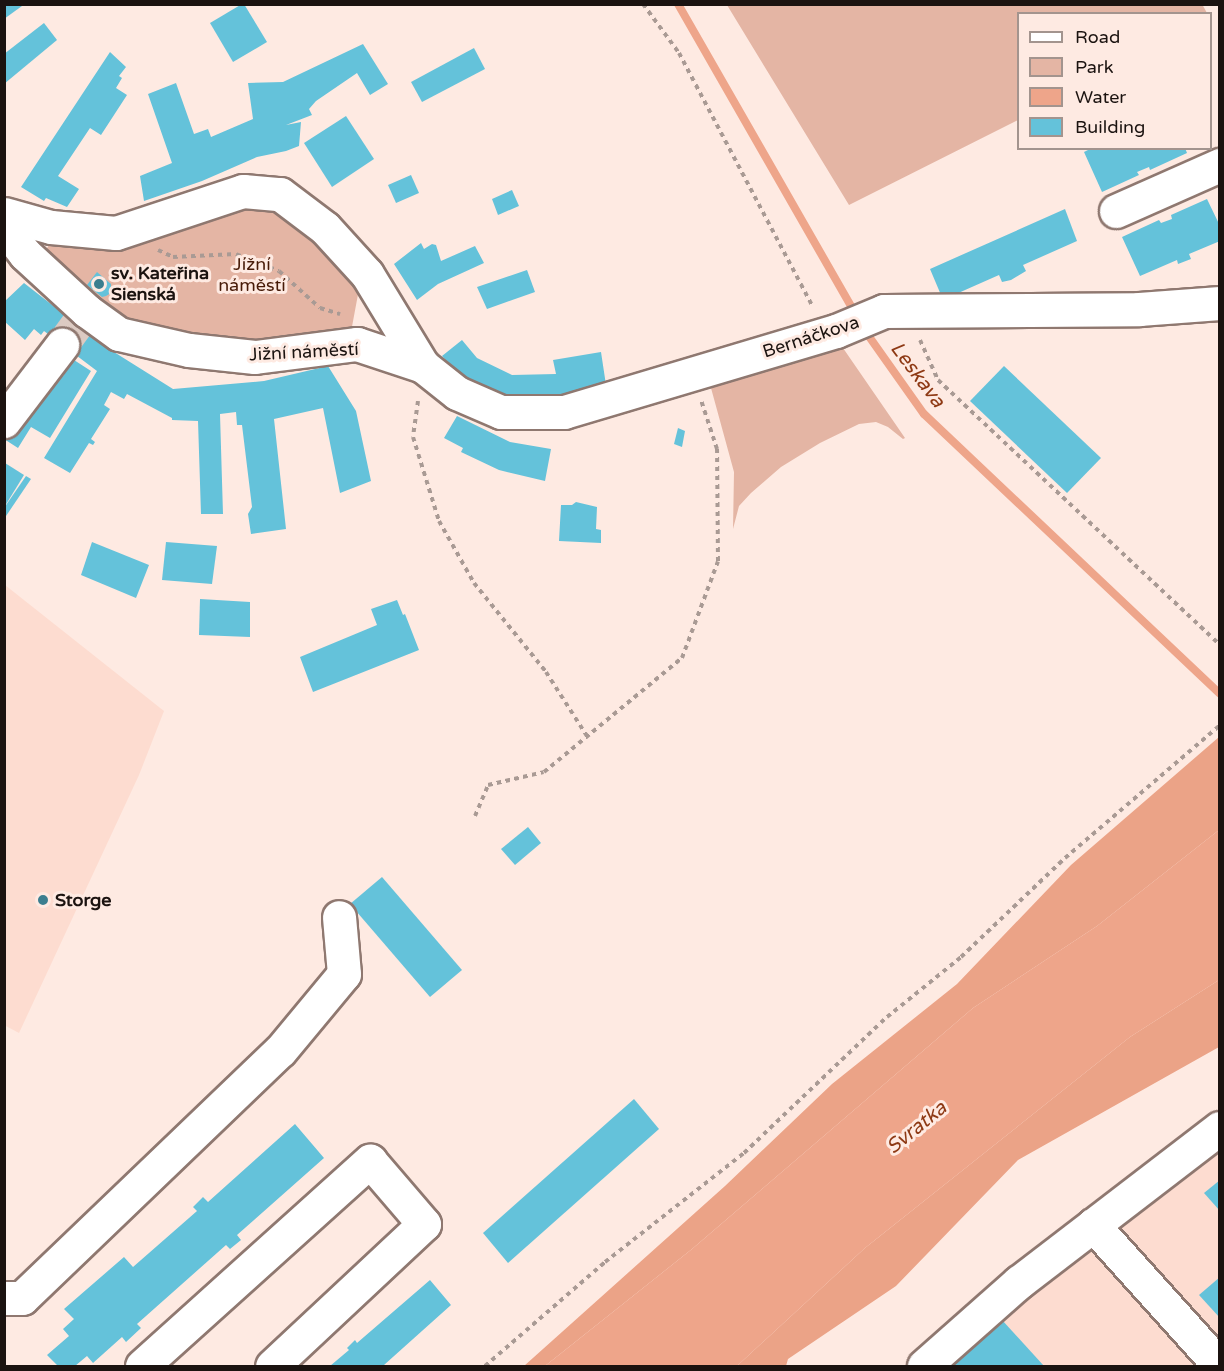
<!DOCTYPE html>
<meta charset="utf-8">
<style>
body{margin:0}
#map{position:relative;width:1224px;height:1371px;overflow:hidden;background:#feeae2;font-family:"Varela Round",sans-serif}
div>[style]{position:absolute}
.built>*{inset:0;background:#fddcd0}
.green>*{inset:0;background:#e4b5a4}
.forest>*{inset:0;background:#eba387}
.water>*{inset:0;background:#eea58a}
.stream>*{height:8px;margin:-4px;padding:0 4px;transform-origin:4px;border-radius:4px;background:#eea58a}
.building>*{inset:0;background:#64c2da}
.minor-tunnel>*{height:33px;margin-top:-16.5px;transform-origin:0;background:repeating-linear-gradient(90deg,#dccac2 0 33px,transparent 0 49px)}
.path>*{height:4px;margin-top:-2px;transform-origin:0;background:repeating-linear-gradient(90deg,#a99a94 0 4.5px,transparent 0 9px)}
.roads{filter:drop-shadow(2px 0 #8f7870) drop-shadow(-2px 0 #8f7870) drop-shadow(0 2px #8f7870) drop-shadow(0 -2px #8f7870)}
.minor>*{height:33px;margin:-16.5px;padding:0 16.5px;transform-origin:16.5px;border-radius:16.5px;background:#fff}
.dots>*{width:16px;height:16px;translate:-50% -50%;box-sizing:border-box;border:3px solid #feeae2;border-radius:50%}
span{translate:-50% -50%;white-space:nowrap;text-align:center;line-height:1.15;-webkit-text-stroke:6px #feeae2;paint-order:stroke}
.park-label{font-size:18px;color:#471a07}
.poi-label{font-size:18px;color:#1b1310;font-weight:700}
.left{translate:0 -50%;text-align:left}
.street-label{font-size:18px;color:#1b1310}
.water-label{font-size:20px;color:#8e3914;font-style:italic}
.frame{position:absolute;inset:0;border:6px solid #1b1310;pointer-events:none}
.legend{position:absolute;left:1017px;top:12px;width:195px;height:138px;box-sizing:border-box;background:#feeae2;border:2px solid #a3948e;margin:0;padding:8px 10px;list-style:none;font-size:18px;color:#1b1310}
.legend li{display:flex;align-items:center;gap:12px;height:30px}
.legend b{width:30px;border:2px solid #a3948e}
</style>
<div id="map">
<div class="built">
<i style="clip-path:polygon(5px 585px,164px 711px,139px 775px,19px 1033px,4px 1025px)"></i>
<i style="clip-path:polygon(1219px 1111px,1219px 1366px,904px 1366px,998px 1285px)"></i>
</div>
<div class="green">
<i style="clip-path:polygon(1202px 4px,1207px 13px,1018px 14px,1018px 120px,849px 205px,727px 5px)"></i>
<i style="clip-path:polygon(249px 207px,272px 210px,324px 244px,359px 289px,351px 332px,260px 341px,197px 339px,148px 328px,106px 309px,44px 253px,52px 240px,107px 250px,130px 246px)"></i>
<i style="clip-path:polygon(843px 348px,905px 438px,903px 439px,888px 427px,876px 422px,859px 424px,820px 443px,781px 467px,751px 493px,739px 506px,733px 529px,734px 472px,711px 388px)"></i>
</div>
<div class="forest">
<i style="clip-path:polygon(1219px 737px,1219px 830px,1097px 926px,973px 1008px,692px 1249px,545px 1366px,524px 1366px,725px 1186px,832px 1084px,957px 984px,1071px 865px)"></i>
<i style="clip-path:polygon(1219px 980px,1219px 1047px,1018px 1160px,896px 1286px,788px 1359px,786px 1366px,737px 1366px,865px 1248px,1130px 1037px)"></i>
</div>
<div class="water">
<i style="clip-path:polygon(1219px 830px,1219px 980px,1130px 1037px,865px 1248px,737px 1366px,545px 1366px,692px 1249px,973px 1008px,1097px 926px)"></i>
</div>
<div class="stream">
<i style="left:678px;top:4px;width:361px;rotate:60.2deg"></i>
<i style="left:863px;top:328px;width:105px;rotate:54.7deg"></i>
<i style="left:924px;top:414px;width:407px;rotate:43.4deg"></i>
</div>
<div class="building">
<i style="clip-path:polygon(4px 4px,21px 4px,22px 6px,4px 19px)"></i>
<i style="clip-path:polygon(242px 4px,244px 4px,267px 42px,233px 62px,210px 23px)"></i>
<i style="clip-path:polygon(44px 23px,57px 40px,4px 84px,4px 54px)"></i>
<i style="clip-path:polygon(363px 44px,388px 84px,370px 95px,357px 73px,316px 101px,309px 109px,312px 115px,286px 125px,301px 122px,299px 146px,286px 151px,257px 157px,202px 181px,144px 201px,140px 176px,172px 163px,148px 94px,176px 83px,194px 134px,208px 129px,211px 137px,253px 119px,248px 83px,283px 82px)"></i>
<i style="clip-path:polygon(474px 48px,485px 69px,422px 102px,411px 82px)"></i>
<i style="clip-path:polygon(110px 52px,126px 67px,119px 76px,122px 78px,116px 88px,127px 95px,101px 135px,90px 128px,58px 176px,79px 189px,67px 207px,46px 198px,44px 201px,21px 187px)"></i>
<i style="clip-path:polygon(346px 116px,374px 159px,332px 187px,304px 143px)"></i>
<i style="clip-path:polygon(1092px 148px,1185px 148px,1187px 153px,1150px 170px,1149px 167px,1137px 172px,1139px 175px,1102px 192px,1084px 152px)"></i>
<i style="clip-path:polygon(411px 175px,419px 193px,396px 203px,388px 185px)"></i>
<i style="clip-path:polygon(512px 190px,519px 206px,498px 215px,492px 199px)"></i>
<i style="clip-path:polygon(1207px 199px,1220px 226px,1220px 241px,1189px 254px,1191px 259px,1178px 264px,1177px 260px,1140px 276px,1122px 237px,1159px 220px,1161px 223px,1172px 219px,1171px 215px)"></i>
<i style="clip-path:polygon(1065px 209px,1077px 241px,1023px 265px,1026px 271px,1011px 280px,1002px 282px,999px 275px,947px 298px,945px 294px,941px 295px,930px 269px)"></i>
<i style="clip-path:polygon(421px 243px,424px 249px,432px 244px,436px 245px,441px 261px,475px 246px,484px 263px,438px 284px,417px 300px,394px 264px)"></i>
<i style="clip-path:polygon(527px 270px,535px 292px,487px 309px,477px 287px)"></i>
<i style="clip-path:polygon(97px 272px,111px 284px,111px 293px,106px 296px,102px 297px,87px 285px)"></i>
<i style="clip-path:polygon(24px 283px,106px 347px,173px 389px,264px 381px,328px 366px,356px 411px,371px 481px,340px 493px,323px 408px,274px 419px,286px 529px,251px 534px,248px 514px,252px 507px,242px 425px,237px 425px,236px 412px,220px 414px,223px 514px,201px 514px,198px 421px,172px 420px,172px 418px,127px 394px,124px 399px,111px 392px,104px 405px,110px 409px,91px 439px,95px 442px,93px 445px,89px 443px,70px 473px,44px 458px,97px 371px,44px 331px,41px 335px,34px 329px,25px 340px,4px 321px,4px 302px)"></i>
<i style="clip-path:polygon(462px 340px,477px 358px,512px 375px,556px 374px,553px 360px,601px 352px,606px 385px,559px 395px,502px 396px,461px 377px,442px 356px)"></i>
<i style="clip-path:polygon(74px 360px,91px 371px,50px 438px,31px 427px,18px 448px,4px 439px,49px 367px,63px 376px)"></i>
<i style="clip-path:polygon(1004px 366px,1101px 458px,1067px 493px,970px 401px)"></i>
<i style="clip-path:polygon(457px 416px,510px 442px,551px 449px,545px 481px,499px 470px,461px 452px,463px 448px,444px 438px)"></i>
<i style="clip-path:polygon(678px 428px,685px 431px,682px 447px,674px 444px)"></i>
<i style="clip-path:polygon(5px 463px,24px 475px,5px 506px)"></i>
<i style="clip-path:polygon(26px 476px,31px 479px,4px 519px,4px 508px)"></i>
<i style="clip-path:polygon(576px 502px,597px 507px,596px 529px,601px 530px,601px 543px,559px 541px,561px 505px,572px 505px)"></i>
<i style="clip-path:polygon(92px 542px,149px 565px,136px 598px,81px 575px)"></i>
<i style="clip-path:polygon(166px 542px,217px 546px,212px 584px,162px 580px)"></i>
<i style="clip-path:polygon(200px 599px,250px 602px,250px 637px,199px 635px)"></i>
<i style="clip-path:polygon(397px 600px,403px 615px,405px 614px,419px 650px,313px 692px,300px 657px,377px 625px,371px 609px)"></i>
<i style="clip-path:polygon(528px 827px,541px 843px,515px 865px,501px 849px)"></i>
<i style="clip-path:polygon(382px 877px,462px 970px,430px 997px,350px 904px)"></i>
<i style="clip-path:polygon(634px 1099px,659px 1129px,508px 1263px,483px 1233px)"></i>
<i style="clip-path:polygon(295px 1124px,324px 1158px,237px 1235px,241px 1240px,230px 1249px,226px 1245px,137px 1324px,141px 1328px,126px 1342px,122px 1337px,93px 1363px,87px 1356px,75px 1366px,58px 1366px,47px 1355px,69px 1336px,63px 1329px,74px 1319px,64px 1309px,124px 1257px,133px 1267px,197px 1211px,193px 1207px,203px 1197px,208px 1202px)"></i>
<i style="clip-path:polygon(1220px 1180px,1220px 1211px,1204px 1193px)"></i>
<i style="clip-path:polygon(1220px 1277px,1220px 1318px,1199px 1295px)"></i>
<i style="clip-path:polygon(430px 1280px,451px 1305px,384px 1365px,385px 1366px,330px 1366px,349px 1350px,347px 1348px,355px 1340px,357px 1343px)"></i>
<i style="clip-path:polygon(1002px 1320px,1044px 1366px,951px 1366px)"></i>
</div>
<div class="minor-tunnel">
<i style="left:62px;top:345px;width:26px;rotate:-54deg"></i>
</div>
<div class="path">
<i style="left:643px;top:4px;width:61px;rotate:53.7deg"></i>
<i style="left:679px;top:53px;width:287px;rotate:62.2deg"></i>
<i style="left:158px;top:250px;width:17px;rotate:25deg"></i>
<i style="left:173px;top:257px;width:63px;rotate:-2.7deg"></i>
<i style="left:236px;top:254px;width:46px;rotate:21.6deg"></i>
<i style="left:279px;top:271px;width:55px;rotate:42.1deg"></i>
<i style="left:320px;top:308px;width:21px;rotate:17deg"></i>
<i style="left:920px;top:340px;width:44px;rotate:65.8deg"></i>
<i style="left:938px;top:380px;width:387px;rotate:43.2deg"></i>
<i style="left:418px;top:401px;width:36px;rotate:98deg"></i>
<i style="left:413px;top:437px;width:88px;rotate:72.8deg"></i>
<i style="left:439px;top:521px;width:71px;rotate:60.6deg"></i>
<i style="left:474px;top:583px;width:114px;rotate:51deg"></i>
<i style="left:546px;top:672px;width:76px;rotate:57.4deg"></i>
<i style="left:475px;top:816px;width:34px;rotate:-67deg"></i>
<i style="left:488px;top:785px;width:57px;rotate:-13.1deg"></i>
<i style="left:544px;top:772px;width:179px;rotate:-39.6deg"></i>
<i style="left:682px;top:658px;width:103px;rotate:-69.6deg"></i>
<i style="left:718px;top:561px;width:112px;rotate:-90.5deg"></i>
<i style="left:717px;top:449px;width:52px;rotate:-108.1deg"></i>
<i style="left:485px;top:1366px;width:159px;rotate:-40.9deg"></i>
<i style="left:605px;top:1262px;width:177px;rotate:-38.1deg"></i>
<i style="left:744px;top:1153px;width:197px;rotate:-43.6deg"></i>
<i style="left:887px;top:1017px;width:95px;rotate:-39deg"></i>
<i style="left:961px;top:957px;width:144px;rotate:-43.6deg"></i>
<i style="left:1065px;top:858px;width:204px;rotate:-40.6deg"></i>
</div>
<div class="roads">
<div class="minor">
<i style="left:1116px;top:211px;width:114px;rotate:-23.9deg"></i>
<i style="left:4px;top:214px;width:49px;rotate:15.5deg"></i>
<i style="left:51px;top:227px;width:65px;rotate:5.3deg"></i>
<i style="left:116px;top:233px;width:134px;rotate:-18.3deg"></i>
<i style="left:243px;top:191px;width:37px;rotate:5deg"></i>
<i style="left:280px;top:194px;width:56px;rotate:37.1deg"></i>
<i style="left:325px;top:228px;width:62px;rotate:47.6deg"></i>
<i style="left:367px;top:274px;width:108px;rotate:58.7deg"></i>
<i style="left:4px;top:227px;width:34px;rotate:52deg"></i>
<i style="left:25px;top:254px;width:84px;rotate:42.6deg"></i>
<i style="left:87px;top:311px;width:39px;rotate:36deg"></i>
<i style="left:119px;top:334px;width:72px;rotate:12.9deg"></i>
<i style="left:189px;top:350px;width:66px;rotate:6.1deg"></i>
<i style="left:255px;top:357px;width:103px;rotate:-7.3deg"></i>
<i style="left:357px;top:344px;width:70px;rotate:18.4deg"></i>
<i style="left:423px;top:366px;width:43px;rotate:38.5deg"></i>
<i style="left:457px;top:393px;width:48px;rotate:23.4deg"></i>
<i style="left:501px;top:412px;width:63px"></i>
<i style="left:564px;top:412px;width:284px;rotate:-16.6deg"></i>
<i style="left:836px;top:331px;width:52px;rotate:-22.6deg"></i>
<i style="left:884px;top:311px;width:255px;rotate:-0.4deg"></i>
<i style="left:1139px;top:309px;width:81px;rotate:-4.2deg"></i>
<i style="left:4px;top:421px;width:96px;rotate:-52.7deg"></i>
<i style="left:1093px;top:1225px;width:190px;rotate:48deg"></i>
<i style="left:4px;top:1298px;width:18px"></i>
<i style="left:22px;top:1298px;width:357px;rotate:-43.8deg"></i>
<i style="left:280px;top:1051px;width:100px;rotate:-50.3deg"></i>
<i style="left:344px;top:974px;width:57px;rotate:-95deg"></i>
<i style="left:142px;top:1366px;width:307px;rotate:-42deg"></i>
<i style="left:370px;top:1161px;width:83px;rotate:49.4deg"></i>
<i style="left:424px;top:1224px;width:208px;rotate:136.9deg"></i>
<i style="left:924px;top:1366px;width:127px;rotate:-41.5deg"></i>
<i style="left:1019px;top:1282px;width:253px;rotate:-37.5deg"></i>
</div>
</div>
<div class="dots">
<i style="left:99px;top:284px;background:#3b7e8f"></i>
<i style="left:43px;top:900px;background:#3b7e8f"></i>
</div>
<div class="park-label">
<span style="left:252px;top:275px">Jížní<br>náměstí</span>
</div>
<div class="poi-label">
<span class="left" style="left:111px;top:284px">sv. Kateřina<br>Sienská</span>
<span class="left" style="left:55px;top:900px">Storge</span>
</div>
<div class="street-label">
<span style="left:811px;top:337px;rotate:-18deg">Bernáčkova</span>
<span style="left:304px;top:352px;rotate:-3deg">Jižní náměstí</span>
</div>
<div class="water-label">
<span style="left:917px;top:375px;rotate:53deg">Leskava</span>
<span style="left:917px;top:1128px;rotate:-39deg">Svratka</span>
</div>
<div class="frame"></div>
<ul class="legend">
<li><b style="height:8px;background:#fff"></b>Road</li>
<li><b style="height:16px;background:#e4b5a4"></b>Park</li>
<li><b style="height:16px;background:#eea58a"></b>Water</li>
<li><b style="height:16px;background:#64c2da"></b>Building</li>
</ul>
</div>
